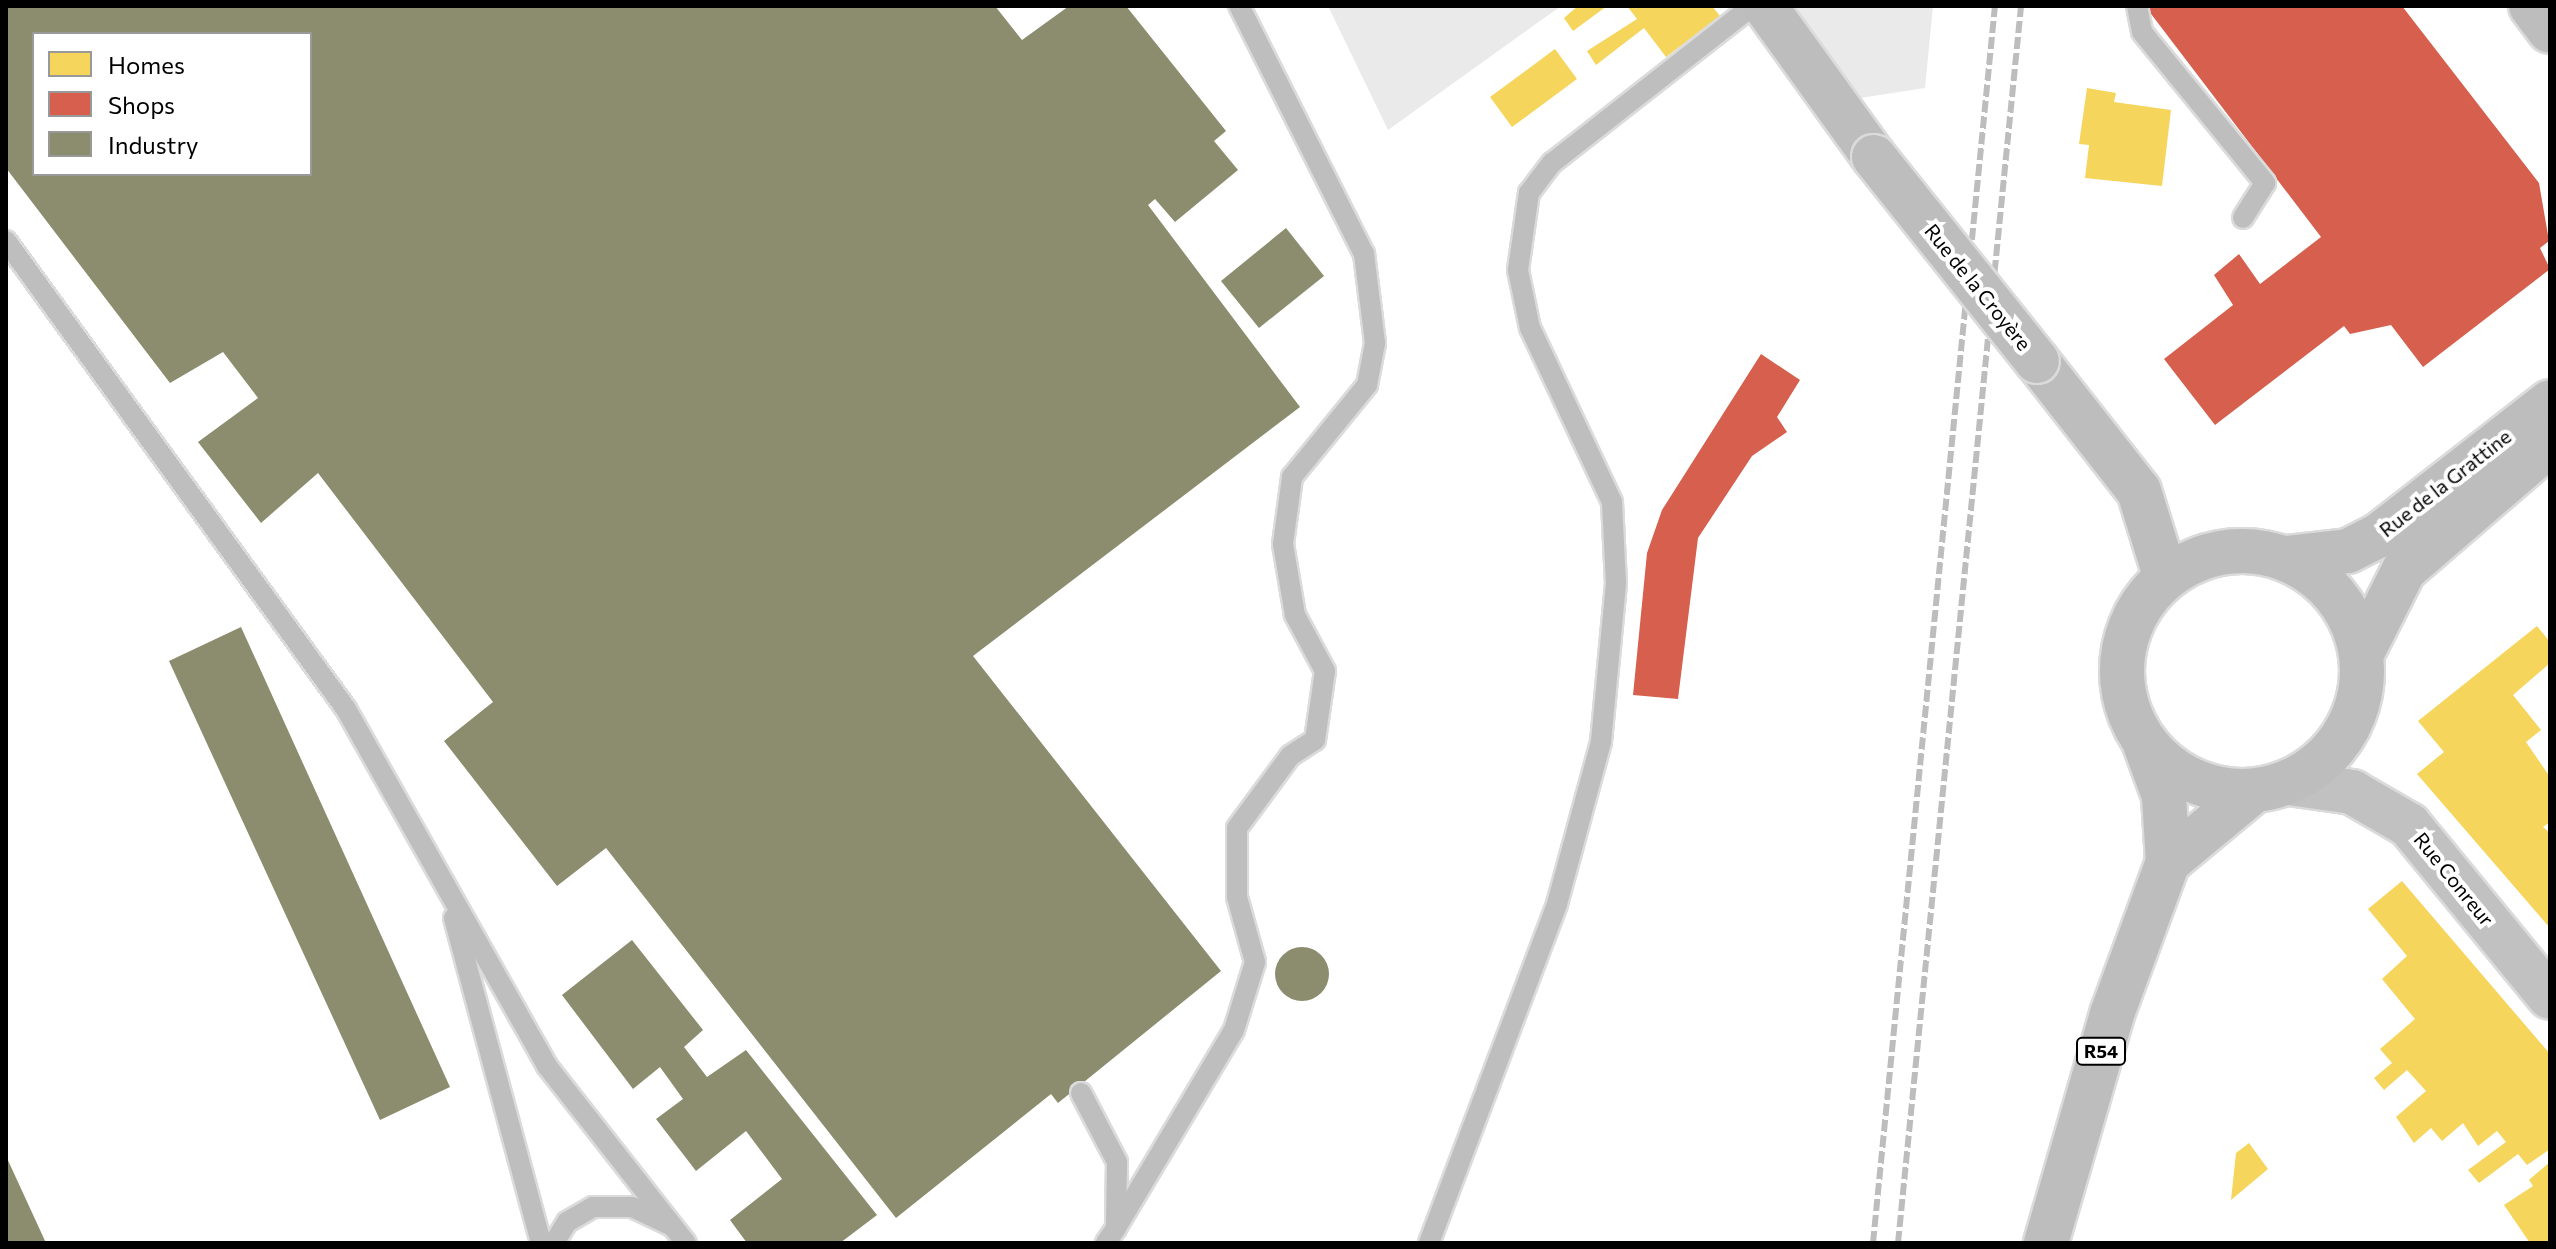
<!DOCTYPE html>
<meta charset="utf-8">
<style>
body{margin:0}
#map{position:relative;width:2556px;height:1249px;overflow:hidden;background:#fff;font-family:Commissioner,sans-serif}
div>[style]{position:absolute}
.green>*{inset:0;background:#eaeaea}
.homes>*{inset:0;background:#f6d55c}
.shops>*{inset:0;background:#d6604d}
.industry>*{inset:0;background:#8c8c6e}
.round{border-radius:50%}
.roads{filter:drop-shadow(2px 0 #dbdbdb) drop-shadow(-2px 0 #dbdbdb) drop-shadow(0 2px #dbdbdb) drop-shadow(0 -2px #dbdbdb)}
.lane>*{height:20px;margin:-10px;padding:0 10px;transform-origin:10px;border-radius:10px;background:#bebebe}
.secondary>*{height:44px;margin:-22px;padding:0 22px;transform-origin:22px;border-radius:22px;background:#c1c1c1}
.primary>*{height:44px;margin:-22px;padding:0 22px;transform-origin:22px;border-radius:22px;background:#bdbdbd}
.primary>.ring{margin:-22px;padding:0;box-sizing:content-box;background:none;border:44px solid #bdbdbd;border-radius:50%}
.rail>*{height:6px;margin-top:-3px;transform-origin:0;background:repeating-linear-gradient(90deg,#bdbdbd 0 12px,transparent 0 16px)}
.bridges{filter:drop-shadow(2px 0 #dbdbdb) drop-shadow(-2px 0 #dbdbdb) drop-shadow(0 2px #dbdbdb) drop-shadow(0 -2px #dbdbdb)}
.primary-bridge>*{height:44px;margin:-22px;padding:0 22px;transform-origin:22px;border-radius:22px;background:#bdbdbd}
span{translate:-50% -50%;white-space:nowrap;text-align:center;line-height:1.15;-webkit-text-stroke:8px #fff;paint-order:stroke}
.shield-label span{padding:2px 6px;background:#fff;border:2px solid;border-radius:6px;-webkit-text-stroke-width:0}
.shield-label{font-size:18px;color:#000;font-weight:700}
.street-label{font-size:20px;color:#000}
.frame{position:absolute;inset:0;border:8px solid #000;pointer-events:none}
.legend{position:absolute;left:32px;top:32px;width:280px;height:144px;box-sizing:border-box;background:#fff;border:2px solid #999;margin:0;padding:10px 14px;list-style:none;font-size:24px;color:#000}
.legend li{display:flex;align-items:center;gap:16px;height:40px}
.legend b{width:40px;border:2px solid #999}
</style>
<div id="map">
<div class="green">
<i style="clip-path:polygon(1328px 6px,1561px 6px,1388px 130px)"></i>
<i style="clip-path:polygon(1764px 6px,1933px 6px,1925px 88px,1834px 102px)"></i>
</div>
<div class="homes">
<i style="clip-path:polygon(1578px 6px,1607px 6px,1573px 31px,1564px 18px)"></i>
<i style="clip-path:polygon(1627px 6px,1712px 6px,1720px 16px,1666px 57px,1644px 28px,1596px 65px,1587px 51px,1637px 19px)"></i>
<i style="clip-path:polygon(1555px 49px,1577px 79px,1512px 127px,1490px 97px)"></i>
<i style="clip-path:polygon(2087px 88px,2116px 93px,2114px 102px,2171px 110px,2162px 186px,2085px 178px,2089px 145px,2079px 144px)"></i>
<i style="clip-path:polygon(2537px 626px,2550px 642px,2550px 663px,2513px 695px,2541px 730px,2526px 742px,2550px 777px,2550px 822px,2543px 827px,2550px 833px,2550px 928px,2417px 774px,2444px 752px,2418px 721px)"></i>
<i style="clip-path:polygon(2402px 881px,2550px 1054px,2550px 1149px,2527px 1165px,2518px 1154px,2479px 1183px,2468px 1170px,2506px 1142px,2497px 1131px,2478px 1146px,2463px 1123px,2442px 1141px,2431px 1128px,2414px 1143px,2396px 1117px,2426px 1091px,2407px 1070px,2384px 1090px,2374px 1078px,2392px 1063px,2380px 1049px,2415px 1019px,2382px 979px,2407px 956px,2368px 909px)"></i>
<i style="clip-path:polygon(2249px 1143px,2268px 1169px,2231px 1200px,2236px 1153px)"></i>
<i style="clip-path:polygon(2550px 1162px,2550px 1243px,2530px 1243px,2504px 1205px,2533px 1186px,2529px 1180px)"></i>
</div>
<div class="shops">
<i style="clip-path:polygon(2145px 6px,2402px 6px,2539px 183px,2549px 241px,2540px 248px,2550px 269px,2423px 367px,2391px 325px,2350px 334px,2344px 326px,2215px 425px,2164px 359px,2233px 305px,2214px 275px,2239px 254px,2260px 284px,2321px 237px)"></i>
<i style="clip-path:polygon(1761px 354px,1800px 380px,1777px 417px,1787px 432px,1752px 456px,1698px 538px,1678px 699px,1633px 695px,1647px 553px,1662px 510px)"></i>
</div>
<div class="industry">
<i style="clip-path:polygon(evenodd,6px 6px,995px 6px,1022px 40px,1069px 6px,1126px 6px,1226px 131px,1214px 141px,1238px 170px,1175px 222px,1155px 199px,1148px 205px,1300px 407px,973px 656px,1221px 971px,1058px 1103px,1051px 1094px,896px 1218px,606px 848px,557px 886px,444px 741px,493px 702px,318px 473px,261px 523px,198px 442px,258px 398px,223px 352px,170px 383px,6px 168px,6px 6px,34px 34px,310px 34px,310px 174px,34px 174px,34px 34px)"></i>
<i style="clip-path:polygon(1286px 228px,1324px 276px,1259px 328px,1221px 281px)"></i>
<i style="clip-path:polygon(241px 627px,450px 1087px,380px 1120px,169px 661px)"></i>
<i style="clip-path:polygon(632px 940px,703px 1030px,684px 1047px,707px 1077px,746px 1050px,877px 1215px,840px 1243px,747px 1243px,730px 1220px,782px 1179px,746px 1131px,696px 1171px,656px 1119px,683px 1099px,660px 1067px,633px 1089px,562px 995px)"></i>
<i class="round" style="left:1275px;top:947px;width:54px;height:54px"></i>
<i style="clip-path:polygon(6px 1156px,46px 1243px,6px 1243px)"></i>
</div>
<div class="roads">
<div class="lane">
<i style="left:2137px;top:6px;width:26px;rotate:79deg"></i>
<i style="left:2142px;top:32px;width:195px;rotate:50.8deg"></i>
<i style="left:2265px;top:183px;width:41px;rotate:122.2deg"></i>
<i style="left:6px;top:241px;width:578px;rotate:54deg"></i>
<i style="left:346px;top:709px;width:410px;rotate:60.6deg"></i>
<i style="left:547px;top:1066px;width:225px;rotate:51.9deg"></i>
<i style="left:454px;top:918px;width:336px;rotate:75deg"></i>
<i style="left:1081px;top:1093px;width:78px;rotate:62.4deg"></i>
<i style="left:1117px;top:1162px;width:66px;rotate:90.9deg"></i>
<i style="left:1116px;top:1228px;width:18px;rotate:124deg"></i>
<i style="left:1116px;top:1228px;width:230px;rotate:-59.2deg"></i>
<i style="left:1234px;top:1030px;width:71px;rotate:-72.8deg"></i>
<i style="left:1255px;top:962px;width:67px;rotate:-105.5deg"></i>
<i style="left:1237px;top:897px;width:69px;rotate:-90deg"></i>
<i style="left:1237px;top:828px;width:89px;rotate:-53.6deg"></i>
<i style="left:1290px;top:756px;width:30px;rotate:-33deg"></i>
<i style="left:1315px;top:740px;width:70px;rotate:-81.8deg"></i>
<i style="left:1325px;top:671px;width:64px;rotate:-118.2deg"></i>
<i style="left:1295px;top:615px;width:72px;rotate:-99.6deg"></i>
<i style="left:1283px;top:544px;width:68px;rotate:-82.3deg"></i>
<i style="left:1292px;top:477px;width:119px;rotate:-50.8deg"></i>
<i style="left:1367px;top:385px;width:43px;rotate:-79.2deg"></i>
<i style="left:1375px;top:343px;width:90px;rotate:-97deg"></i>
<i style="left:1364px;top:254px;width:278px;rotate:-116.7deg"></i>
<i style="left:554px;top:1243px;width:25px;rotate:-58deg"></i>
<i style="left:567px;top:1222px;width:30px;rotate:-30deg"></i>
<i style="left:593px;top:1207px;width:39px"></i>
<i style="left:632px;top:1207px;width:42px;rotate:25.3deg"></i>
<i style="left:1429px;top:1243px;width:362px;rotate:-69.3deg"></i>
<i style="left:1557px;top:904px;width:168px;rotate:-74.8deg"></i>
<i style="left:1601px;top:742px;width:159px;rotate:-84.6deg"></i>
<i style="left:1616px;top:584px;width:82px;rotate:-92.8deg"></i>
<i style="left:1612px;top:502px;width:192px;rotate:-115.2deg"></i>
<i style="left:1530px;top:328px;width:59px;rotate:-101.7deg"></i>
<i style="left:1518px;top:270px;width:78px;rotate:-81.9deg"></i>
<i style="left:1529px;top:193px;width:38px;rotate:-53deg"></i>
<i style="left:1552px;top:163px;width:254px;rotate:-38.1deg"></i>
</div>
<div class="secondary">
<i style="left:2289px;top:783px;width:64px;rotate:8.1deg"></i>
<i style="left:2352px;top:792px;width:66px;rotate:30.1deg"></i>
<i style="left:2409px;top:825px;width:222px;rotate:50.7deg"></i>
</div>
<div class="primary">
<i style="left:1765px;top:6px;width:186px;rotate:54.2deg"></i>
<i style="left:2531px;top:6px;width:31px;rotate:53deg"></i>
<i style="left:2037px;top:361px;width:165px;rotate:51.9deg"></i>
<i style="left:2139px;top:491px;width:91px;rotate:72.8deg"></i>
<i class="ring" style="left:2122px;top:551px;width:196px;height:196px"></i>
<i style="left:2286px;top:558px;width:62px;rotate:-6.4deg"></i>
<i style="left:2348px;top:551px;width:34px;rotate:-27deg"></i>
<i style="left:2378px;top:536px;width:218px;rotate:-37.9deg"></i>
<i style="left:2362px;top:653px;width:93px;rotate:-63.2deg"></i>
<i style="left:2404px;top:570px;width:193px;rotate:-40.8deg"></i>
<i style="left:2168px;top:862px;width:108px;rotate:-39.7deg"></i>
<i style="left:2046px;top:1243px;width:238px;rotate:-73.9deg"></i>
<i style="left:2112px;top:1014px;width:162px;rotate:-69.8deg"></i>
<i style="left:2168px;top:862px;width:66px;rotate:-93.5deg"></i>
<i style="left:2164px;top:796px;width:55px;rotate:-110.1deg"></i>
</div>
</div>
<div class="rail">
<i style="left:1873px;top:1243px;width:1243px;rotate:-84.37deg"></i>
<i style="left:1898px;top:1243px;width:1243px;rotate:-84.32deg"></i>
</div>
<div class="bridges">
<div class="primary-bridge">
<i style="left:1874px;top:157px;width:261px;rotate:51.4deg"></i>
</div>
</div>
<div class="shield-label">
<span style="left:2101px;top:1051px">R54</span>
</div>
<div class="street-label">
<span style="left:1978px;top:287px;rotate:51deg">Rue de la Croyère</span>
<span style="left:2445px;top:483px;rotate:-38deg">Rue de la Grattine</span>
<span style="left:2454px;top:879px;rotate:51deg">Rue Conreur</span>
</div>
<div class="frame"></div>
<ul class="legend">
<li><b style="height:22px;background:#f6d55c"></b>Homes</li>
<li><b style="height:22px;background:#d6604d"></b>Shops</li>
<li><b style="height:22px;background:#8c8c6e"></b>Industry</li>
</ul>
</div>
